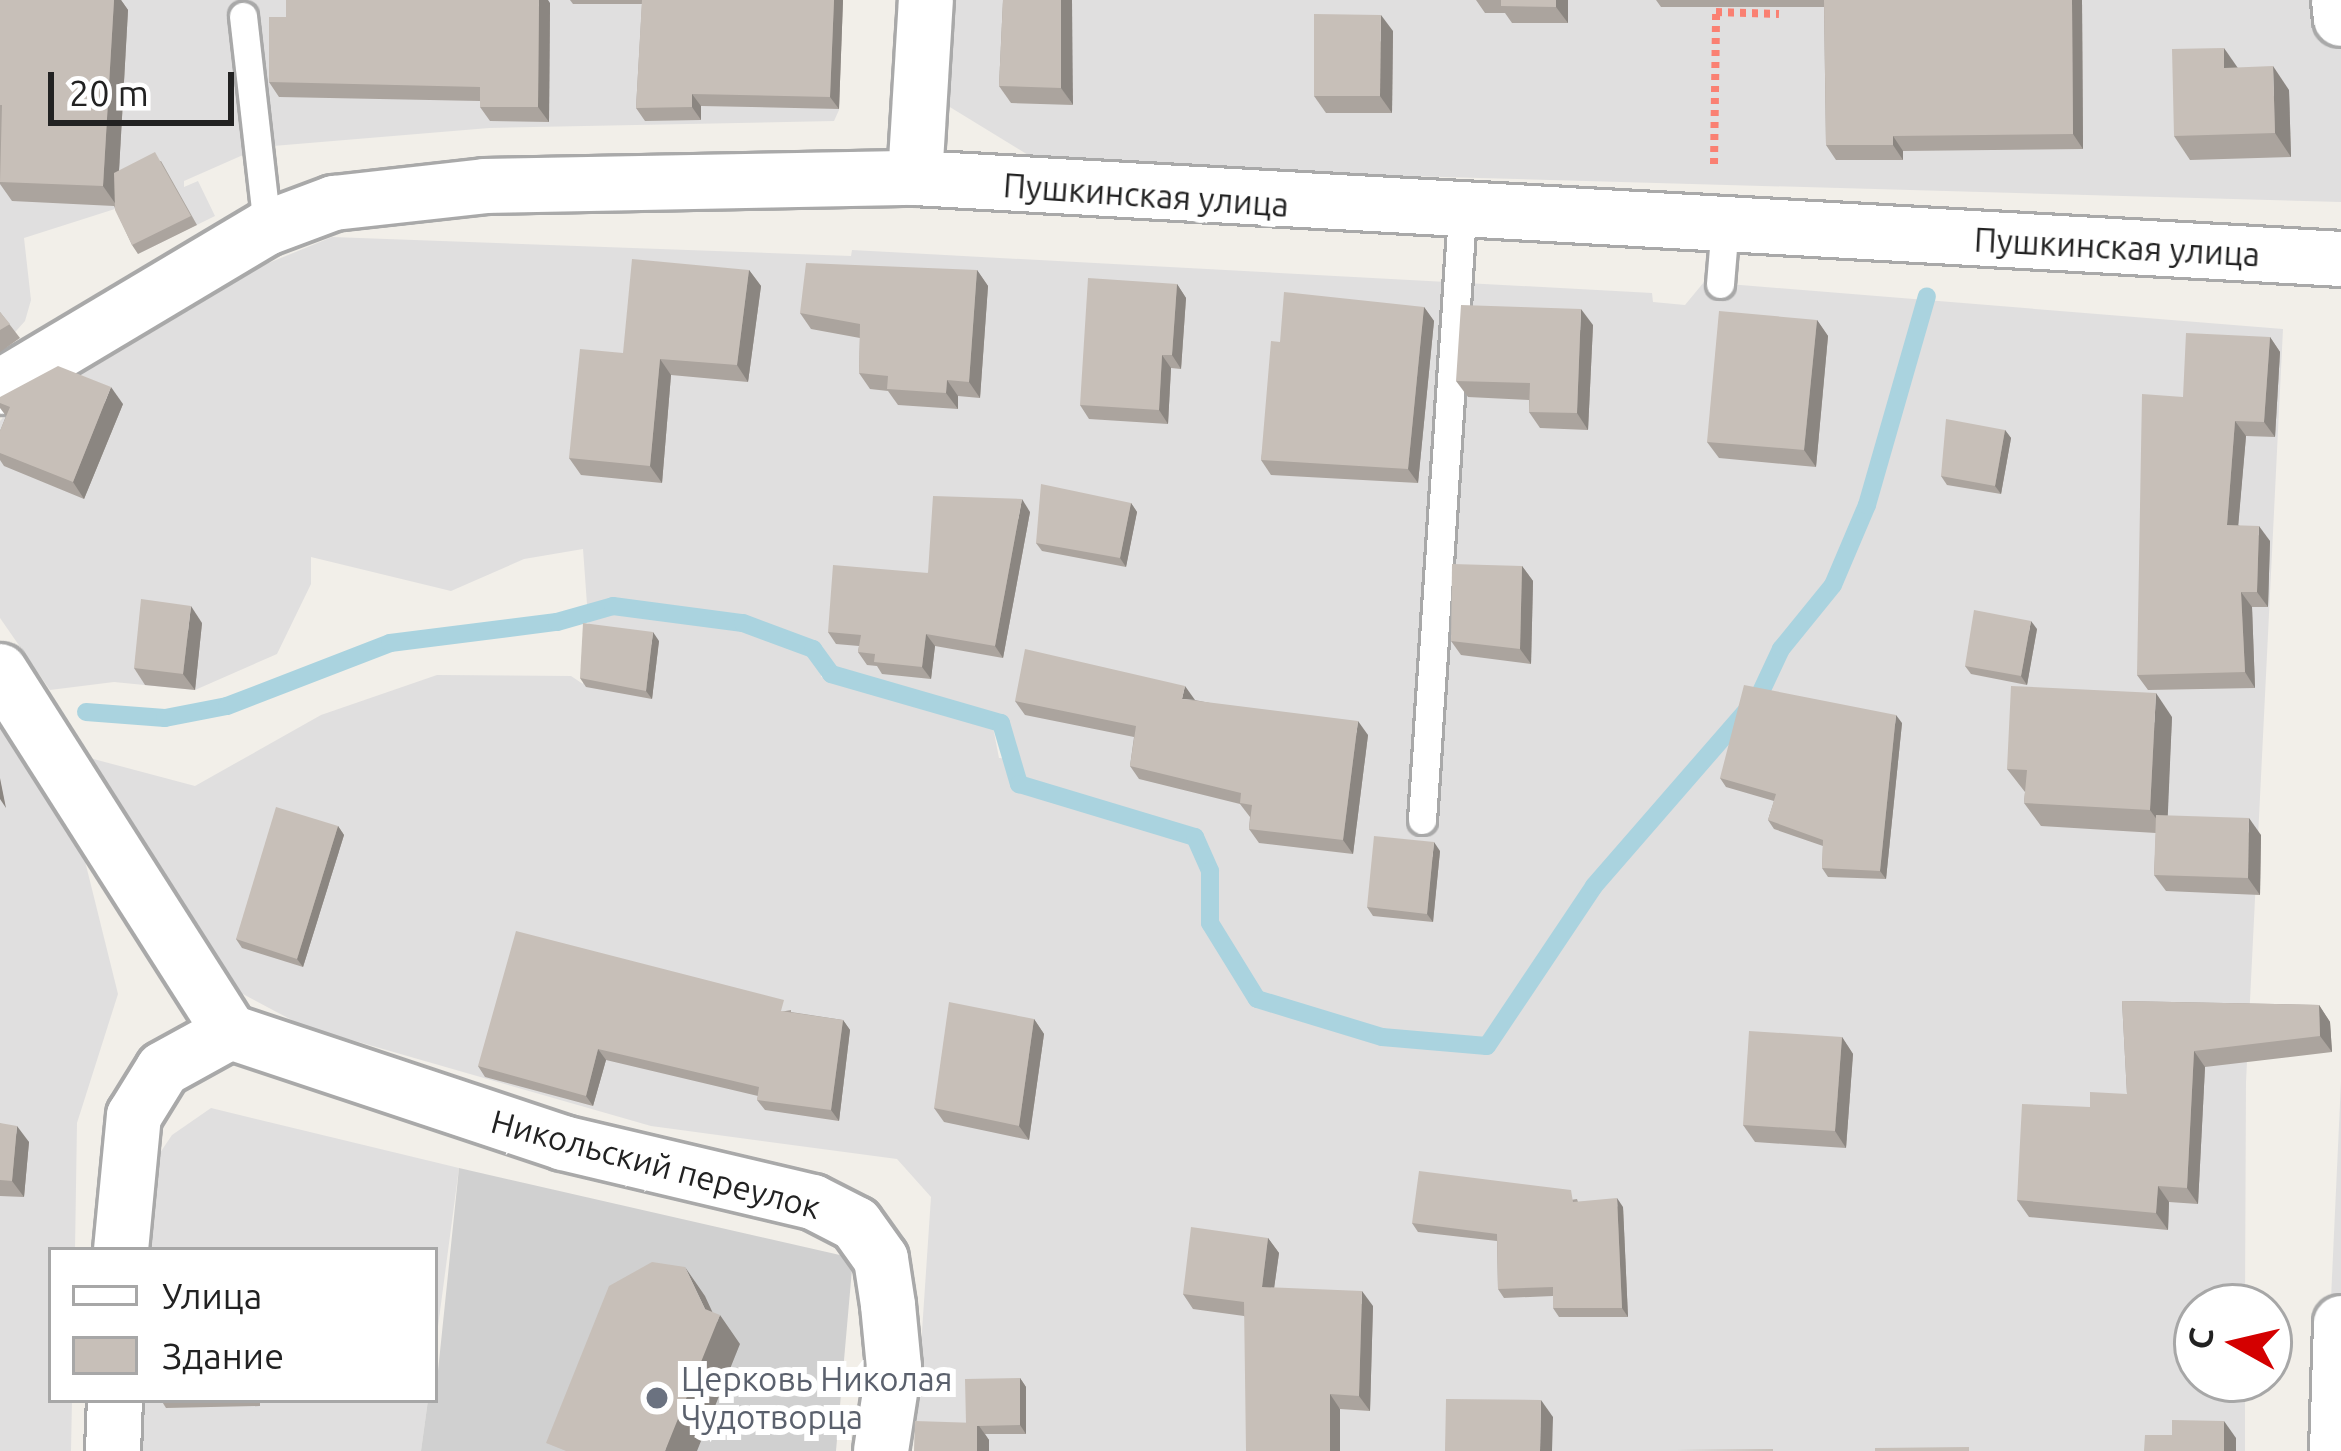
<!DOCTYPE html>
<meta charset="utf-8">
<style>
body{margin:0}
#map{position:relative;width:2341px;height:1451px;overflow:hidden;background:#f2efe9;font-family:Ubuntu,sans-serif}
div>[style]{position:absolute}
.residential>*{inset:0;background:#e0dfdf}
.religious>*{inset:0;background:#d0d0d0}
.stream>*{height:18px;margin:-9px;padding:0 9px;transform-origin:9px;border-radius:9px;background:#aad3df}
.path>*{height:8px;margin-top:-4px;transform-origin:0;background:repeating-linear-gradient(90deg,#fa8072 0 6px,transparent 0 12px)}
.roads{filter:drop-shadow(3px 0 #a9a9a9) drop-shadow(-3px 0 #a9a9a9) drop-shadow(0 3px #a9a9a9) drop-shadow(0 -3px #a9a9a9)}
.service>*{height:27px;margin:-13.5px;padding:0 13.5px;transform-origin:13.5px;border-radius:13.5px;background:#fff}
.minor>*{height:54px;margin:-27px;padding:0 27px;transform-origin:27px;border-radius:27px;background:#fff}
.wall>*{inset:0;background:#aba49e}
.shaded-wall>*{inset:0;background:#8b8681}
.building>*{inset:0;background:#c7bfb8}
.dots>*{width:33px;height:33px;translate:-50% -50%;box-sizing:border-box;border:6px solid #fff;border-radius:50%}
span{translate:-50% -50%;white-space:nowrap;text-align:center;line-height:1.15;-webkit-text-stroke:12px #fff;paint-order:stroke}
.street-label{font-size:33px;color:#222}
.worship-label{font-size:33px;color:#5b616d}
.left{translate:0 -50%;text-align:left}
.legend{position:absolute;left:48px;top:1247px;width:390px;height:156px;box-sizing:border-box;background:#fff;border:3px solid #a7a7a7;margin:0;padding:15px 21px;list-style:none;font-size:36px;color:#222}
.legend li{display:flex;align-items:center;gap:24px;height:60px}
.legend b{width:60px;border:3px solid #a7a7a7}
.north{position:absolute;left:2173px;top:1283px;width:120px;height:120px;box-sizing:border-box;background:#fff;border:3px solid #a7a7a7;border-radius:50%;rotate:278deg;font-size:33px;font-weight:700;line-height:48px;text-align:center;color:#222}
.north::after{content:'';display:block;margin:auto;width:42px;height:54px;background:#d40000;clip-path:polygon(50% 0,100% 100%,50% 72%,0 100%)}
.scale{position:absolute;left:48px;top:72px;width:186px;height:54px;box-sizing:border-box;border:6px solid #222;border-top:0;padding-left:15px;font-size:36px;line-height:42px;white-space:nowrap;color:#222;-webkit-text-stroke:9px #fff;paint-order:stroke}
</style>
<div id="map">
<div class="residential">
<i style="clip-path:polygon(0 0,839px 0,839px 110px,834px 121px,489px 128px,261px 147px,184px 181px,184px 187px,198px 181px,215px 216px,138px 254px,118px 208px,24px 238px,31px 300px,25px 321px,0 349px)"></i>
<i style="clip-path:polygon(951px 0,2341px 0,2341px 202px,1046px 166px,940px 101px)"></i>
<i style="clip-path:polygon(evenodd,332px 237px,851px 256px,852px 250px,1652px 293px,1653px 302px,1685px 305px,1704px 282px,2283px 329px,2246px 1082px,2245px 1307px,2197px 1307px,2197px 1379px,2245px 1379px,2245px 1451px,914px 1451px,931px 1197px,897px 1159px,651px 1126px,303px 1026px,237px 991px,189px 937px,86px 757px,195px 786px,321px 715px,437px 675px,571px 676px,583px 684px,589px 632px,583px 549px,524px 559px,451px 591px,311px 557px,311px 584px,277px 654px,195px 690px,114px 682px,50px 690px,0 618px,0 421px,18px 402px,237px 276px,332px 237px,822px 665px,1002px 719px,1018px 759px,999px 758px,993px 727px,821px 677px,822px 665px)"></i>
<i style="clip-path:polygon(0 712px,83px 853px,118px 994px,77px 1123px,75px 1250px,51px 1250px,51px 1400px,72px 1400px,71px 1451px,0 1451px)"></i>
<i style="clip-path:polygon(2341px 1082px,2341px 1451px,2324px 1451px)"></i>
<i style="clip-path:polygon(211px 1108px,459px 1168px,435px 1349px,435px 1250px,138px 1250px,141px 1181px,172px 1135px)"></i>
<i style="clip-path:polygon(134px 1400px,428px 1400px,421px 1451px,133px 1451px)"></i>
</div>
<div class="religious">
<i style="clip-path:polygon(459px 1168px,853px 1258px,836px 1451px,421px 1451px,428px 1400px,435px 1400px)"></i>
</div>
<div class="stream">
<i style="left:86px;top:712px;width:79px;rotate:4.3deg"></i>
<i style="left:165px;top:718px;width:63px;rotate:-11deg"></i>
<i style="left:227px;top:706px;width:175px;rotate:-21.1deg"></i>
<i style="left:390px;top:643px;width:168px;rotate:-7.2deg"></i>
<i style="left:557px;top:622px;width:58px;rotate:-15.9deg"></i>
<i style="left:613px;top:606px;width:131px;rotate:7.5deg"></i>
<i style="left:743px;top:623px;width:75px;rotate:20.4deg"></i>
<i style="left:813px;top:649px;width:31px;rotate:54deg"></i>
<i style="left:831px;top:674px;width:177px;rotate:16.1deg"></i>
<i style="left:1001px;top:723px;width:64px;rotate:73.6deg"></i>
<i style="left:1019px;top:784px;width:184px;rotate:16.8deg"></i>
<i style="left:1195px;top:837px;width:37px;rotate:66deg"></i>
<i style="left:1210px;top:871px;width:52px;rotate:90deg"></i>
<i style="left:1210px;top:923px;width:89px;rotate:58.3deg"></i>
<i style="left:1257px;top:999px;width:131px;rotate:16.9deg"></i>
<i style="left:1382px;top:1037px;width:105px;rotate:4.9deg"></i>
<i style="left:1487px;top:1046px;width:192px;rotate:-56.2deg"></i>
<i style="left:1594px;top:886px;width:252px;rotate:-49deg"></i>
<i style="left:1759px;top:696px;width:52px;rotate:-64.9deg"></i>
<i style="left:1781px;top:649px;width:82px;rotate:-50.9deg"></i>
<i style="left:1833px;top:585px;width:87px;rotate:-67deg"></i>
<i style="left:1867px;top:505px;width:217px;rotate:-74deg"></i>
</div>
<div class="path">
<i style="left:1714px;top:164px;width:152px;rotate:-89.2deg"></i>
<i style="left:1716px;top:12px;width:63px;rotate:1.8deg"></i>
</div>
<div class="roads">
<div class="service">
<i style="left:243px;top:16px;width:213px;rotate:83.5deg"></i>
<i style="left:1720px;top:284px;width:59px;rotate:-85.2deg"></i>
<i style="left:1422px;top:820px;width:606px;rotate:-86.22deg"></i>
</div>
<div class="minor">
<i style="left:2339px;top:0;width:19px;rotate:84deg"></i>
<i style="left:915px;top:178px;width:178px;rotate:-86.5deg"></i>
<i style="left:0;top:387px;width:311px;rotate:-30.8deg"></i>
<i style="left:267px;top:228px;width:72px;rotate:-20.5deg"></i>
<i style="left:334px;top:203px;width:152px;rotate:-6.4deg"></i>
<i style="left:485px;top:186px;width:430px;rotate:-1.1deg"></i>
<i style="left:915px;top:178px;width:1428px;rotate:3.25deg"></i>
<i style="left:0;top:671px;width:428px;rotate:57.5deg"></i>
<i style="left:230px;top:1032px;width:351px;rotate:18.4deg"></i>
<i style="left:563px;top:1143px;width:257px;rotate:13.3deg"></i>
<i style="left:813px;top:1202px;width:48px;rotate:27.1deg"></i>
<i style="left:856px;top:1224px;width:43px;rotate:54.5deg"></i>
<i style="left:881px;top:1259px;width:47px;rotate:81.3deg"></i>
<i style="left:888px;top:1305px;width:62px;rotate:84.5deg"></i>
<i style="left:894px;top:1367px;width:85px;rotate:98.8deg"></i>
<i style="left:121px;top:1250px;width:135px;rotate:-84.5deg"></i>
<i style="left:134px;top:1116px;width:55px;rotate:-58.3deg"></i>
<i style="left:163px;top:1069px;width:77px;rotate:-28.9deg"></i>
<i style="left:113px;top:1451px;width:51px;rotate:-87.8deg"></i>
<i style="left:2337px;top:1451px;width:128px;rotate:-88.2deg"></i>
</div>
</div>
<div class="wall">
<i style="clip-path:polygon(0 0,121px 0,128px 10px,119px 171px,161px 161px,197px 225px,138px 254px,132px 245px,114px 206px,12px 201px,0 184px)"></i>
<i style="clip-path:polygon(570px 0,843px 0,839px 109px,701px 106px,701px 120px,645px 121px,636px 108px,642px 4px,573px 4px)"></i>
<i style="clip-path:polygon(1003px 0,1073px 105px,1011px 103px,999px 86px)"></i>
<i style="clip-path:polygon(1476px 0,1568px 0,1568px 23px,1512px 23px,1505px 13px,1485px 13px)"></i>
<i style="clip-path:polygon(1656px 0,2082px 0,2083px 149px,1903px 151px,1903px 160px,1836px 160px,1826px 145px,1824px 7px,1661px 7px)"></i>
<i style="clip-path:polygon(550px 3px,549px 122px,490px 121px,480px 107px,480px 101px,279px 97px,269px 82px)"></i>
<i style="clip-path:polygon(1393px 31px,1392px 113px,1326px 113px,1314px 96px)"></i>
<i style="clip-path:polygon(2289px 90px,2291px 157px,2190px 160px,2174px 136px)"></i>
<i style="clip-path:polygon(749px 270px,761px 286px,748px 382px,671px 375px,662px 483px,581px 475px,569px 458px,623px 353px)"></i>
<i style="clip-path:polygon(977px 270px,988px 286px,980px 398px,958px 396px,958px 409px,898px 405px,888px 391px,870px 389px,859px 373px,860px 338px,811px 329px,800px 313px)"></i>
<i style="clip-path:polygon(1177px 284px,1186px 298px,1181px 369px,1171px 368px,1168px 424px,1089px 419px,1080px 405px)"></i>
<i style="clip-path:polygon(1424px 307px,1434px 321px,1418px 483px,1271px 475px,1261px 460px,1280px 342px)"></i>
<i style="clip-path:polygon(0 312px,20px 338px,0 352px)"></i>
<i style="clip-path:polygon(1817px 320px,1828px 336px,1816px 467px,1719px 458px,1707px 442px)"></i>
<i style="clip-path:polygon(1593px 325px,1588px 430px,1540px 428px,1529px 412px,1529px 400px,1468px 397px,1456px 381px)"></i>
<i style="clip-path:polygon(2270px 337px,2280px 352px,2275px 437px,2246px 436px,2238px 525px,2270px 541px,2268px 607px,2252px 607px,2255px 688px,2148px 690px,2137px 675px,2183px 397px)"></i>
<i style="clip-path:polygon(0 397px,123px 404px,84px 499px,4px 466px,0 460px,0 431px,6px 416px,0 408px)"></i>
<i style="clip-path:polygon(2005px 430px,2011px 438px,2001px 494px,1947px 485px,1941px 476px)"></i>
<i style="clip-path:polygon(1131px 503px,1137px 512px,1126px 567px,1042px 551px,1036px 543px)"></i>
<i style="clip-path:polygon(1030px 512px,1003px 658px,935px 646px,931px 679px,882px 674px,877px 666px,867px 665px,858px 652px,859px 646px,836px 644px,828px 632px)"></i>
<i style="clip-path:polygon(1522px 566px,1533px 581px,1531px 664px,1461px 655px,1451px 641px)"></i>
<i style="clip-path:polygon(202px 623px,195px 690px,145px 685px,134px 668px)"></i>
<i style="clip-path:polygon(2037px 629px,2027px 685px,1971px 674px,1965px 666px)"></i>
<i style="clip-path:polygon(659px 641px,652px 699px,586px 687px,580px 678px)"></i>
<i style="clip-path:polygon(1195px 700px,1368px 735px,1353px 854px,1259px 843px,1249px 829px,1250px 817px,1240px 804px,1139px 779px,1130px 766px,1134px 737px,1025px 715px,1015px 701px)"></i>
<i style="clip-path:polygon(2172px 717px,2167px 816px,2261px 835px,2260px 895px,2166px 891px,2154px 875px,2156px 833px,2041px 826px,2024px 803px,2025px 792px,2007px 769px)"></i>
<i style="clip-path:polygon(1902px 723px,1886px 879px,1828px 877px,1822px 868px,1823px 846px,1774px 829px,1768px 820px,1774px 801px,1726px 787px,1720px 778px)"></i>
<i style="clip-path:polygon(338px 826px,344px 835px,303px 967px,242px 948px,236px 939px)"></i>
<i style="clip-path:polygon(1440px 851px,1433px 922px,1373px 916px,1367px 907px)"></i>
<i style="clip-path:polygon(2122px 1001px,2319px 1005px,2330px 1022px,2332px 1052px,2205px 1067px,2198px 1204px,2169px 1202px,2168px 1230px,2029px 1217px,2017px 1200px,2090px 1107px,2127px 1094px)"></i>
<i style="clip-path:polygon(791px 1010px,791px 1012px,843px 1020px,850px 1030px,839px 1121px,765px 1110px,757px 1100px,758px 1096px,606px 1060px,593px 1106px,485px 1077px,478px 1066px)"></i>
<i style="clip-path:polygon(1034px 1019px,1044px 1034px,1029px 1140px,944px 1122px,934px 1108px)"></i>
<i style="clip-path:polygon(1842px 1037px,1853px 1054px,1846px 1148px,1755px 1142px,1743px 1125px)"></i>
<i style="clip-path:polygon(0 1123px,29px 1142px,24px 1197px,0 1196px)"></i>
<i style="clip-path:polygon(1577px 1199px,1578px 1202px,1623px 1207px,1628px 1317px,1559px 1317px,1553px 1308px,1553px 1296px,1504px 1298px,1498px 1289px,1497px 1241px,1418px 1232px,1412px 1223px)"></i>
<i style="clip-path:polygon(1268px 1238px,1279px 1253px,1274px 1288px,1373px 1306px,1370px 1411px,1340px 1409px,1244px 1316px,1193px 1309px,1183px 1294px)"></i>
<i style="clip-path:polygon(1020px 1378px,1026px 1387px,1026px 1434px,985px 1434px,989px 1440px,989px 1451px,914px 1451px,966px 1423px)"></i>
<i style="clip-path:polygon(161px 1400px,260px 1400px,260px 1406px,166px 1408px)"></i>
</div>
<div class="shaded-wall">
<i style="clip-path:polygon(114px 0,121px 0,128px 10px,117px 206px,103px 186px)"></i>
<i style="clip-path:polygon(539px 0,548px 0,550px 3px,549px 122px,538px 107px)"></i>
<i style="clip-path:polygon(834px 0,843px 0,839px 109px,830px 97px)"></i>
<i style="clip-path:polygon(1061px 0,1072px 0,1073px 105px,1061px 88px)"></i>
<i style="clip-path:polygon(1556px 0,1568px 0,1568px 23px,1556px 7px)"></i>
<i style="clip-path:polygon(2072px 0,2082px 0,2083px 149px,2073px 134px)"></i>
<i style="clip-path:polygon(1381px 15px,1393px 31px,1392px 113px,1380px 96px)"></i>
<i style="clip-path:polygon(2224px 48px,2240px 71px,2224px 68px)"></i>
<i style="clip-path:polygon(2273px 66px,2289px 90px,2291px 157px,2275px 133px)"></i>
<i style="clip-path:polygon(692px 94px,701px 106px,701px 120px,692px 107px)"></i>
<i style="clip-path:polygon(1893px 136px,1903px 151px,1903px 160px,1893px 145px)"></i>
<i style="clip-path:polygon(749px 270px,761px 286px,748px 382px,737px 365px)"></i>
<i style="clip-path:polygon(977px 270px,988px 286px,980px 398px,969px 382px)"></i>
<i style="clip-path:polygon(1177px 284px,1186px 298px,1181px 369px,1172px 355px)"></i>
<i style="clip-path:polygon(1424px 307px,1434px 321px,1418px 483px,1408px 469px)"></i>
<i style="clip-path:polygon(1581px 309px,1593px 325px,1588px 430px,1577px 413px)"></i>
<i style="clip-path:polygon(1817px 320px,1828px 336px,1816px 467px,1804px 450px)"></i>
<i style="clip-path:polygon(2270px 337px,2280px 352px,2275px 437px,2264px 422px)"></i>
<i style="clip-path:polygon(1162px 355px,1171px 368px,1168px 424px,1159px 410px)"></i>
<i style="clip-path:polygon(660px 359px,671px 375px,662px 483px,650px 466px)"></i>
<i style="clip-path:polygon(947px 380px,958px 396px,958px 409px,946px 393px)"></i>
<i style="clip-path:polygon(111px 387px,123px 404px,84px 499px,73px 482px)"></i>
<i style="clip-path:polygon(2235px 421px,2246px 436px,2237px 540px,2227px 525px)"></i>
<i style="clip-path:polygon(2005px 430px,2011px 438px,2001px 494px,1995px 486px)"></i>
<i style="clip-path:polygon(1022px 499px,1030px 512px,1003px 658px,995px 646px)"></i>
<i style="clip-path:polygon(1131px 503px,1137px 512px,1126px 567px,1120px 558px)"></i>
<i style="clip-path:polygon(2259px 526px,2270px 541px,2268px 607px,2257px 592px)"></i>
<i style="clip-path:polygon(1522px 566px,1533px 581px,1531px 664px,1520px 649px)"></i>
<i style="clip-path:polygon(2241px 592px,2252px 607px,2255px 688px,2245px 672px)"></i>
<i style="clip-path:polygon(191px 606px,202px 623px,195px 690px,183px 674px)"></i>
<i style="clip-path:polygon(2031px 621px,2037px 629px,2027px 685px,2021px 676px)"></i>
<i style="clip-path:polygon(653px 632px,659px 641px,652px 699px,646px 691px)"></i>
<i style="clip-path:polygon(926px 634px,935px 646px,931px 679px,922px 667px)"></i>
<i style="clip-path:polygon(1185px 686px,1195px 700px,1182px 699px)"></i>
<i style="clip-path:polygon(2156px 693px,2172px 717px,2167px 834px,2150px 810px)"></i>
<i style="clip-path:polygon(1896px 715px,1902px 723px,1886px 879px,1880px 871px)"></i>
<i style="clip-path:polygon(1358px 721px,1368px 735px,1353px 854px,1343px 840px)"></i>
<i style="clip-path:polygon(0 778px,6px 808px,0 799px)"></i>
<i style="clip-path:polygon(2249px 818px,2261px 835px,2260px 895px,2248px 878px)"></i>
<i style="clip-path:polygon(338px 826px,344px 835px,303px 967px,297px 959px)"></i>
<i style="clip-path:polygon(1434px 842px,1440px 851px,1433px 922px,1427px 914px)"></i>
<i style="clip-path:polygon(2319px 1005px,2330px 1022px,2332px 1052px,2320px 1036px)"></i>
<i style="clip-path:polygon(1034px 1019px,1044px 1034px,1029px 1140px,1019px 1126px)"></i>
<i style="clip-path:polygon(843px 1020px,850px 1030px,839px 1121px,831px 1110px)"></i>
<i style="clip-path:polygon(1842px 1037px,1853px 1054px,1846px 1148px,1835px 1131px)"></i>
<i style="clip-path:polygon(598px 1049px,606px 1060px,593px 1106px,586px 1096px)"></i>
<i style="clip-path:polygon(2194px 1051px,2205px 1067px,2198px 1204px,2187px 1188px)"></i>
<i style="clip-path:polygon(17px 1126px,29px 1142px,24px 1197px,12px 1181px)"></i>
<i style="clip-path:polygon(2158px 1186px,2169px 1202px,2168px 1230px,2156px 1213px)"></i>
<i style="clip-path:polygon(1617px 1198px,1623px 1207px,1628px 1317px,1622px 1308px)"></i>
<i style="clip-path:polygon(1268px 1238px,1279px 1253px,1272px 1303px,1262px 1287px)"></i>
<i style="clip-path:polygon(685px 1267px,705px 1296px,717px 1322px,720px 1315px,740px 1344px,697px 1451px,665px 1451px,705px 1309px)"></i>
<i style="clip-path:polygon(1362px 1291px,1373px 1306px,1370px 1411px,1359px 1396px)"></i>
<i style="clip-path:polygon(1020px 1378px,1026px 1387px,1026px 1434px,1020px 1425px)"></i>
<i style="clip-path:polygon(1330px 1394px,1340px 1409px,1340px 1451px,1330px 1451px)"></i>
<i style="clip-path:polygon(1541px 1400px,1553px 1417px,1552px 1451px,1540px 1451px)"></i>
<i style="clip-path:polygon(2224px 1421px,2236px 1438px,2236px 1451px,2224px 1451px)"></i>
<i style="clip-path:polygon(977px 1423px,989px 1440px,989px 1451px,977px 1451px)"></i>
</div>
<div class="building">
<i style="clip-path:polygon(0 0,114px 0,103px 186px,0 182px,2px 105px,0 105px)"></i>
<i style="clip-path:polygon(286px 0,539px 0,538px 107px,480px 107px,480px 87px,269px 82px,269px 17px,286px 17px)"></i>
<i style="clip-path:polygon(642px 0,834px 0,830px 97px,692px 94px,692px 107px,636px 108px)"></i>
<i style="clip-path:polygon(1003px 0,1061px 0,1061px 88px,999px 86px)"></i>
<i style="clip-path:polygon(1501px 0,1556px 0,1556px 7px,1501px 6px)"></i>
<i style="clip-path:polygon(1824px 0,2072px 0,2073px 134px,1893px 136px,1893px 145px,1826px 145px)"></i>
<i style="clip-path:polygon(1314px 14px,1381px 15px,1380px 96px,1314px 96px)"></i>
<i style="clip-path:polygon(2224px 48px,2224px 68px,2273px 66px,2275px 133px,2174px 136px,2172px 49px)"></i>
<i style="clip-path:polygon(155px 152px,191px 216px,132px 245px,115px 210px,114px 173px)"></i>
<i style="clip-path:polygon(632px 259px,749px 270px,737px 365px,660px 359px,650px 466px,569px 458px,580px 349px,623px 353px)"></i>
<i style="clip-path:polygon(806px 263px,977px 270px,969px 382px,947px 380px,946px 393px,887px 389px,888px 376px,859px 373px,860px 324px,800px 313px)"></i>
<i style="clip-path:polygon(1088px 278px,1177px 284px,1172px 355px,1162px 355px,1159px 410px,1080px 405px)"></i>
<i style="clip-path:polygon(1284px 292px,1424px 307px,1408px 469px,1261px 460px,1271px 341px,1280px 342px)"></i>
<i style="clip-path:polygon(1461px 305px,1581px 309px,1577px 413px,1529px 412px,1530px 383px,1456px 381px)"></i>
<i style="clip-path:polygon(1719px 311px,1817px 320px,1804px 450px,1707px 442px)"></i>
<i style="clip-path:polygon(0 312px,10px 324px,0 330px)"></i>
<i style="clip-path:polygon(2186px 333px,2270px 337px,2264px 422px,2235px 421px,2227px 525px,2259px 526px,2257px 592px,2241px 592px,2245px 672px,2137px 675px,2142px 394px,2183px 397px)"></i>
<i style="clip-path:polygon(58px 366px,111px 387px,73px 482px,0 453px,0 431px,10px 407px,0 403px,0 397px)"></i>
<i style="clip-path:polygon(1946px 419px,2005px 430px,1995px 486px,1941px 476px)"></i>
<i style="clip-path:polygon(1041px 484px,1131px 503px,1120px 558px,1036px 543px)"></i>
<i style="clip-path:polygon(933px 496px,1022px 499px,995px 646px,926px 634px,922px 667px,874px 662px,875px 654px,858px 652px,861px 635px,828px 632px,833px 565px,928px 573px)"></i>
<i style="clip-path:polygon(1452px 564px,1522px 566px,1520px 649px,1451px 641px)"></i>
<i style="clip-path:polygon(141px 599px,191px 606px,183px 674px,134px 668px)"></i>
<i style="clip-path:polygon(1974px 610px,2031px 621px,2021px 676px,1965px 666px)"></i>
<i style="clip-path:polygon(583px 623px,653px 632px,646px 691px,580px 678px)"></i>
<i style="clip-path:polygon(1025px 649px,1185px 686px,1182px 699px,1358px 721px,1343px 840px,1249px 829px,1252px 805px,1240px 803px,1241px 793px,1130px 766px,1136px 726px,1015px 701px)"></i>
<i style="clip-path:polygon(1744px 685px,1896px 715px,1880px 871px,1822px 868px,1823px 840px,1768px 820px,1776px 794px,1720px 778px)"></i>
<i style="clip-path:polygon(2011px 686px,2156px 693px,2150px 810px,2024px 803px,2027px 770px,2007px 769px)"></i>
<i style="clip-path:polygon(276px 807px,338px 826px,297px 959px,236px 939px)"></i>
<i style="clip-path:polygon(2156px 815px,2249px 818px,2248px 878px,2154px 875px)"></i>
<i style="clip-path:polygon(1374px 836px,1434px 842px,1427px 914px,1367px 907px)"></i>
<i style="clip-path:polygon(516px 931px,784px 1000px,781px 1011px,843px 1020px,831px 1110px,757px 1100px,759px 1087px,598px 1049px,586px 1096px,478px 1066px)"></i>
<i style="clip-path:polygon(2122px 1001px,2319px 1005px,2320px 1036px,2194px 1051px,2187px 1188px,2158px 1186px,2156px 1213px,2017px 1200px,2022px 1104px,2090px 1107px,2090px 1092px,2127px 1094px)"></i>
<i style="clip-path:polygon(949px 1002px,1034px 1019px,1019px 1126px,934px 1108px)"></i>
<i style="clip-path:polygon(1749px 1031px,1842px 1037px,1835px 1131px,1743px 1125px)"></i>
<i style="clip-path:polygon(0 1123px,17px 1126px,12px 1181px,0 1180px)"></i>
<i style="clip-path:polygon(1419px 1171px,1571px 1190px,1573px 1202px,1617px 1198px,1622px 1308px,1553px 1308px,1553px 1287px,1498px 1289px,1497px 1234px,1412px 1223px)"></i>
<i style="clip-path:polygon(1191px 1227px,1268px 1238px,1262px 1287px,1362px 1291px,1359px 1396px,1330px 1394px,1330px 1451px,1246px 1451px,1244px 1302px,1183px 1294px)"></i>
<i style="clip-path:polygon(652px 1262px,685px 1267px,705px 1309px,720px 1315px,665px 1451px,566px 1451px,546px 1443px,609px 1286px)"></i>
<i style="clip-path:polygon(1020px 1378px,1020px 1425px,977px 1426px,977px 1423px,966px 1423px,965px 1379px)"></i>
<i style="clip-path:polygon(1446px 1399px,1541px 1400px,1540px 1451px,1445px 1451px)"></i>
<i style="clip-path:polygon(2172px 1420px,2224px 1421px,2224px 1451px,2144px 1451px,2145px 1435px,2172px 1435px)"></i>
<i style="clip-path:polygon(915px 1421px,977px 1423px,977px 1451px,914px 1451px)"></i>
<i style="clip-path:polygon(1969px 1447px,1969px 1451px,1875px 1451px,1875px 1448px)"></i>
<i style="clip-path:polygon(1773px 1449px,1773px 1451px,1677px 1450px)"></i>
</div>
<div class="dots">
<i style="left:657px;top:1398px;background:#6b7280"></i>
</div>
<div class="street-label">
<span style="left:1146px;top:195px;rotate:4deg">Пушкинская улица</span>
<span style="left:2117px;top:247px;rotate:3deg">Пушкинская улица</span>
<span style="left:656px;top:1164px;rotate:15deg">Никольский переулок</span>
</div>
<div class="worship-label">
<span class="left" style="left:681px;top:1398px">Церковь Николая<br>Чудотворца</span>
</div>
<ul class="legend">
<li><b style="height:15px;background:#fff"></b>Улица</li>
<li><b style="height:33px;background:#c7bfb8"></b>Здание</li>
</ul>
<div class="north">С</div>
<div class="scale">20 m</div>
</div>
